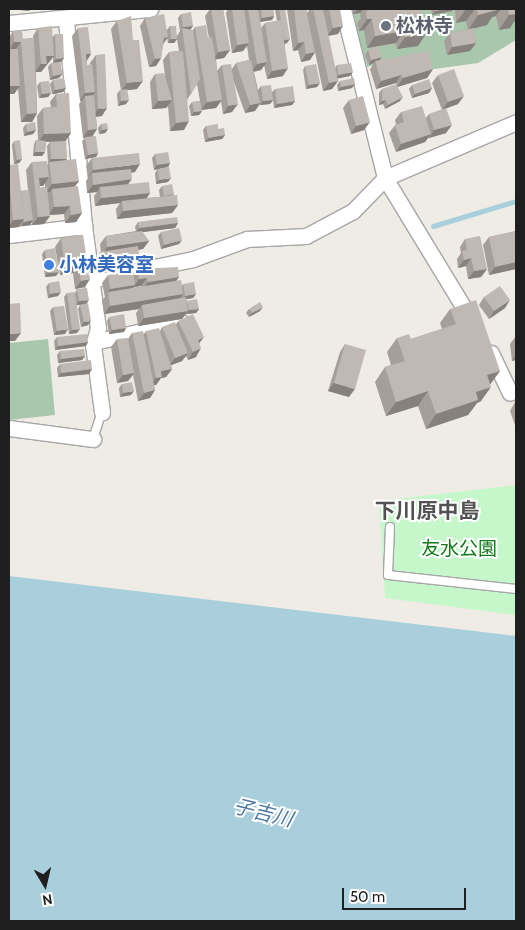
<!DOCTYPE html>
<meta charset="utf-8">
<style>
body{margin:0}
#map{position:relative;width:525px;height:930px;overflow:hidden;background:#efece6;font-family:Cabin,"Noto Sans JP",sans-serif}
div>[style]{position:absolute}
.cemetery>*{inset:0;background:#a8c7ad}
.park>*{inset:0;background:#c5f7ca}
.water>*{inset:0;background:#a8cfdb}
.stream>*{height:5px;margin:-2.5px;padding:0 2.5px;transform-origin:2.5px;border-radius:2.5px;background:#a8cfdb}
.roads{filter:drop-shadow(1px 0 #a6a6a6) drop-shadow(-1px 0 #a6a6a6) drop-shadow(0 1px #a6a6a6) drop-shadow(0 -1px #a6a6a6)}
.service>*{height:8px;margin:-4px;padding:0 4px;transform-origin:4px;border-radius:4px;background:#fff}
.minor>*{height:15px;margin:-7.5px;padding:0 7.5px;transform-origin:7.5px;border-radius:7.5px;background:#fff}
.wall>*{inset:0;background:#a59e99}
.shaded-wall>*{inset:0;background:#86817d}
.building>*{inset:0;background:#c0b8b2}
.dots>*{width:14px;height:14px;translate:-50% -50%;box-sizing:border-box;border:2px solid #fff;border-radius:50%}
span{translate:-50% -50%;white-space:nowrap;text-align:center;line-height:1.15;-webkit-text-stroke:4px #fff;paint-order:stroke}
.worship-label{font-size:19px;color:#5b616d;font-weight:700}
.left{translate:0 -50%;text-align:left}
.shop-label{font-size:19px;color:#366cbe;font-weight:700}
.park-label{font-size:19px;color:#117a1a}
.water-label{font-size:20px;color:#4c78a3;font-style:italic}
.quarter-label{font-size:21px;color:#525252;font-weight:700}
.frame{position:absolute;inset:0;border:10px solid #1f1f1f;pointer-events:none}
.north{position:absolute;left:20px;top:860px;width:50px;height:50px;-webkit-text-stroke:4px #fff;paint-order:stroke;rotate:171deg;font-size:14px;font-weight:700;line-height:20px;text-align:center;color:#1f1f1f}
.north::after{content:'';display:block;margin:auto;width:18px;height:22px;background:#1f1f1f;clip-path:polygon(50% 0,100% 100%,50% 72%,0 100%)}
.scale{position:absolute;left:342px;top:888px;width:124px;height:22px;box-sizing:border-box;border:2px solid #1f1f1f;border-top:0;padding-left:6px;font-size:15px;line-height:18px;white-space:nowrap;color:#1f1f1f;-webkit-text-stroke:4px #fff;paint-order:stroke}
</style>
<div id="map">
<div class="cemetery">
<i style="clip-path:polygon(350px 9px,516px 9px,516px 40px,478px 63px,427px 70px,423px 52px,367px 67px)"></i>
<i style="clip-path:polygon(48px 339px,55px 415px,9px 420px,9px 343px)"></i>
</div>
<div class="park">
<i style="clip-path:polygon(516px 485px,516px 615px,385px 598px,379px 501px)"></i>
</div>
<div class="water">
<i style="clip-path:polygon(9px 576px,516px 636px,516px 921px,9px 921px)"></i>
</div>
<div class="stream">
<i style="left:433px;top:226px;width:87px;rotate:-16.8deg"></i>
</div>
<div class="roads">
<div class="service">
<i style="left:93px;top:439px;width:28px;rotate:-72deg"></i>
<i style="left:390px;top:527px;width:48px;rotate:92.4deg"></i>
<i style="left:388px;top:575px;width:129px;rotate:6.2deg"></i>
</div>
<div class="minor">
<i style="left:343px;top:9px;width:174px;rotate:76deg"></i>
<i style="left:385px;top:178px;width:167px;rotate:58.7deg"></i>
<i style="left:66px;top:20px;width:207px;rotate:85deg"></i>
<i style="left:84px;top:226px;width:103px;rotate:82.2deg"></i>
<i style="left:98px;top:328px;width:18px;rotate:106deg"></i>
<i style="left:93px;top:345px;width:68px;rotate:82.3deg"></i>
<i style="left:9px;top:23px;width:142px;rotate:-5.7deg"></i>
<i style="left:9px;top:235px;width:76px;rotate:-6.8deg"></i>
<i style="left:91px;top:280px;width:104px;rotate:-11.6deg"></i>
<i style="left:193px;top:259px;width:58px;rotate:-20.3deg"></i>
<i style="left:247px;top:239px;width:59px;rotate:-2.9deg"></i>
<i style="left:306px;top:236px;width:53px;rotate:-28deg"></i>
<i style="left:353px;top:211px;width:46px;rotate:-45.9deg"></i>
<i style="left:385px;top:178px;width:142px;rotate:-23.1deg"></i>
<i style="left:94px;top:342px;width:89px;rotate:-12.9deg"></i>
<i style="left:491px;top:353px;width:44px;rotate:64.6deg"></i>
<i style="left:9px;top:428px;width:85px;rotate:7.5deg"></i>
</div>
</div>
<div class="wall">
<i style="clip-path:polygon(210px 9px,223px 9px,230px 50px,224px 58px,216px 59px,217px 71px,222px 65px,232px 69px,236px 63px,249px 60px,247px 46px,243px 51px,232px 53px,226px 13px,228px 9px,273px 9px,274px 16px,272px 20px,260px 22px,261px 28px,265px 23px,277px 21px,275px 9px,285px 9px,287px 43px,285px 44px,283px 76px,267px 79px,264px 65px,261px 70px,254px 72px,258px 90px,261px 86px,272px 92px,275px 89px,295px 101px,292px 105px,274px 108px,273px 100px,270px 104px,260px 105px,260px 104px,255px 111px,245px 113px,234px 82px,232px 112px,223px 114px,221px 101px,216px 108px,201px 110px,202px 111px,199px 115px,191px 116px,189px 106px,192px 102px,200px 101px,197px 84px,187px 100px,184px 130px,170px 131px,168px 106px,166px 108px,152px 109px,150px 82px,155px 74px,165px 76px,163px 60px,169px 52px,179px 51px,177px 39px,174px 43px,168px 43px,167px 38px,163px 45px,161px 58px,156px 66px,149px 67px,140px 26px,145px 18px,167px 30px,170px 26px,177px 36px,180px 31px,178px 18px,181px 14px,193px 26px,190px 30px,193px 30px,195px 27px,208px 38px,209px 38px,205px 16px)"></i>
<i style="clip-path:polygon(287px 9px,306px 9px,307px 13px,310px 9px,340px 9px,338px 34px,328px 36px,335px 68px,337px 65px,350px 76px,337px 78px,338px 81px,332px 89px,323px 91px,315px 52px,310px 60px,301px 62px,298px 50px,293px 51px)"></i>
<i style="clip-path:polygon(353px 9px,422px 9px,418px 46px,397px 49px,396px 43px,367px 48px,364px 30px,359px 31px,357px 23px,361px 18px,360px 13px,353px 14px)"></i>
<i style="clip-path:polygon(431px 9px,453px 9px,452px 11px,432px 15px)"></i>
<i style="clip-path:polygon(455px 9px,516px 9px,510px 28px,499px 30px,496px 16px,492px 17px,487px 25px,473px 28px,476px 43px,470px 51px,447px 55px,444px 41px,450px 33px,468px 29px,466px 21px,456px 23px)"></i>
<i style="clip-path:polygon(117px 21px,137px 89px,127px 90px,126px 104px,118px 106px,117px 94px,120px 90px,121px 90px,111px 29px)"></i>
<i style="clip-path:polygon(38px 28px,53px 37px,55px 34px,64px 58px,61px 62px,60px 62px,62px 74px,59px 78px,50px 80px,48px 67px,51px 63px,53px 63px,53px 57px,41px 72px,36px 72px,37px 113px,32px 122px,21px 122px,18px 88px,14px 94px,9px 94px,9px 38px,13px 31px,23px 39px,33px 38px,33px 36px)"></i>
<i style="clip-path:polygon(78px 28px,91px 54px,87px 60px,87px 65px,90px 65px,90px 63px,96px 55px,102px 116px,96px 117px,97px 129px,92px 136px,98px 153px,96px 157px,85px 159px,82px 141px,85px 138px,83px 138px,79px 104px,81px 101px,80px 101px,72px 36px)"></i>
<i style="clip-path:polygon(368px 50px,379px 61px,433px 69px,427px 78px,397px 87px,400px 101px,385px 109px,383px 104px,379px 105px,379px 93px,382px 89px,397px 86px,396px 83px,376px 89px,370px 69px,375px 62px,369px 65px,365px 55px)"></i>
<i style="clip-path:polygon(305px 66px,317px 87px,306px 89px,303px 70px)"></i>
<i style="clip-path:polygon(438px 75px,458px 104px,446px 108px,446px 133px,429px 138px,428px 138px,425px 142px,396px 152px,389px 133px,396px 124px,395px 120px,401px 112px,426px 118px,429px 114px,442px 110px,432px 83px)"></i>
<i style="clip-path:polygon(evenodd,53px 80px,66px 88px,63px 92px,57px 93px,71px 133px,66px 141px,66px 160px,79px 181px,75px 186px,82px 213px,76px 222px,65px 223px,64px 214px,50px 215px,50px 216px,44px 224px,32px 225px,32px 222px,30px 225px,21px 226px,21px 224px,19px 227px,9px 228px,9px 165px,21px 191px,28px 190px,26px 170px,32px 162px,47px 165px,48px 164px,47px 146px,50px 142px,46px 142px,45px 152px,42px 156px,33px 156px,34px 144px,36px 140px,38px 140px,37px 116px,43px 108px,51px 107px,50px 102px,56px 94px,52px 94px,50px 84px,53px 80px,45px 183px,45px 187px,40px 188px,40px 186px,43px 186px,45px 183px)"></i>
<i style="clip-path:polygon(340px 81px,352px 88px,338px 91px,337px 85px)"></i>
<i style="clip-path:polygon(40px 82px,51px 93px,48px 97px,39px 98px,37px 86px)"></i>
<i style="clip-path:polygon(412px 85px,432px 88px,429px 93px,412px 98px,409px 89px)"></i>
<i style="clip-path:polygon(349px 100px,364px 130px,351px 134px,343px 108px)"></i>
<i style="clip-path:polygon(26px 124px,36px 130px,33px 134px,24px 136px,23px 128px)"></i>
<i style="clip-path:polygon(101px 124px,108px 129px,105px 133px,99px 134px,98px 128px)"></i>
<i style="clip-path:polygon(206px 126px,218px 129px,225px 135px,222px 139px,205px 142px,203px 130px)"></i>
<i style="clip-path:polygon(14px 141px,22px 159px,19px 163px,14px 164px,12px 145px)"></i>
<i style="clip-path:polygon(155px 154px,170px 163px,168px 167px,154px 170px,152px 158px)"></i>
<i style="clip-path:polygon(92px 158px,135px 172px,131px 173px,128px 185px,150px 193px,146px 198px,160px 197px,159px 190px,162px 186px,174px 194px,173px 195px,178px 205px,172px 213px,117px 219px,116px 209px,120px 203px,95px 206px,94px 196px,97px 192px,87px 193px,86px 181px,88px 178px,86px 166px)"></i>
<i style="clip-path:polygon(158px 169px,168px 182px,156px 184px,155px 173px)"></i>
<i style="clip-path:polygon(138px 222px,178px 223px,175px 228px,142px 232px,149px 241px,143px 249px,138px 250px,133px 262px,124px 264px,119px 270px,97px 274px,95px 260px,100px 252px,101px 252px,100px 244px,106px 236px,136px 231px,135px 227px)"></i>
<i style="clip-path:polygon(516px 231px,516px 269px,489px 275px,483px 245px,489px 237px)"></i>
<i style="clip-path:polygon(161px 232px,179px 244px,161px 249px,158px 236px)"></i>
<i style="clip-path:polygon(83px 235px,85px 287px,75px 289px,73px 273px,60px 275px,55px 247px,61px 238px)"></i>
<i style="clip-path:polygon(465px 239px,487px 269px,481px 277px,468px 279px,466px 266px,458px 268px,457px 259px,461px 253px,460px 247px)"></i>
<i style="clip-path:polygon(45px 250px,56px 276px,45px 277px,42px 254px)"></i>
<i style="clip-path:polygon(evenodd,138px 269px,179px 277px,176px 281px,182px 286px,183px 284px,196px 294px,193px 298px,186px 299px,187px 302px,199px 309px,196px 313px,186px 314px,182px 319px,138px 326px,136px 313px,139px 309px,104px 314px,102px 300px,105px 297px,102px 283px,108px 275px,134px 275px,138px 269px,141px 286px,142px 287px,133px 288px,134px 287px,141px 286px)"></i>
<i style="clip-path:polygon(49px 283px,58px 296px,48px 298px,46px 287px)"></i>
<i style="clip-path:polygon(77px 289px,86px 304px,88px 325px,81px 327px,78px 309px,80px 305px,77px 305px,77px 333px,69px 334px,64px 297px,67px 293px,75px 293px)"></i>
<i style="clip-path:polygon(484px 297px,505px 308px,489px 319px,479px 305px)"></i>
<i style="clip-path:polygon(53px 307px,65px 334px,54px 335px,50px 311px)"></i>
<i style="clip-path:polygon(249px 309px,260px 311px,249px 317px,246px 313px)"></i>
<i style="clip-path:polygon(450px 309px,500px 371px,490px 384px,481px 401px,477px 403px,468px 415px,426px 429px,418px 406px,386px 416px,375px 382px,385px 367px,391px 365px,387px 352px,397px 338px,411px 339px,442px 329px,440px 323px)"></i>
<i style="clip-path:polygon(109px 317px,126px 328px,124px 332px,109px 334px,107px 321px)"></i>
<i style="clip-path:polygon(178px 321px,199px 344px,196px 357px,188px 360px,186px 356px,182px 361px,171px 365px,172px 369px,166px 377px,161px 378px,156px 385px,154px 385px,155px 390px,150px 398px,138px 401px,133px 375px,128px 381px,117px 383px,111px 347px,117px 339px,128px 339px,132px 333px,144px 334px,146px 331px,160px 331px,162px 327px,176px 324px)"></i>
<i style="clip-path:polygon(516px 336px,516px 360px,512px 361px,510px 344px)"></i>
<i style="clip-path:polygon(57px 337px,88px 342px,86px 346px,55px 350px,54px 341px)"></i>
<i style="clip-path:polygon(345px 344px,349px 397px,328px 391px,340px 352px)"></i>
<i style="clip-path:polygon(60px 351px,85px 356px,82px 360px,58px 363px,57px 355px)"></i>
<i style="clip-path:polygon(60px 364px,92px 369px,89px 374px,58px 377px,57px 368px)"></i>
<i style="clip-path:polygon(122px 384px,131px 395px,120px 397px,119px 388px)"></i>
<i style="clip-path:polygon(516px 400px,516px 428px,510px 411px)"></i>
</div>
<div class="shaded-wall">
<i style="clip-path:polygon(11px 9px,19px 9px,18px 10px,10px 10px)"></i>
<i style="clip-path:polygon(20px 9px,30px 9px,29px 11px,19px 10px)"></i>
<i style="clip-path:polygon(357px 9px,363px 9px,360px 13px,353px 14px)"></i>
<i style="clip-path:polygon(444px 9px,453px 9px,452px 11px,432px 15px,435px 11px)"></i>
<i style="clip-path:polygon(466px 9px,475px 9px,466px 21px,456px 23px)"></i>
<i style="clip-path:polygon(492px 9px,501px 9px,496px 16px,492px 17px,487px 25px,468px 30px,478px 15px)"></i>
<i style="clip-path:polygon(516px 9px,516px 19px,510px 28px,499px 30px,509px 15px)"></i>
<i style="clip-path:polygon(274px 16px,272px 20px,259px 22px,262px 18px)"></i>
<i style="clip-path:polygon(367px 19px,372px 19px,364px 30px,359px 31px)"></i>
<i style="clip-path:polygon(193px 26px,190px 30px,182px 28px,183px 27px)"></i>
<i style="clip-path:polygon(343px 26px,338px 34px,327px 36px,333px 28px)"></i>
<i style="clip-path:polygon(404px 31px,396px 43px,367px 48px,375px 36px)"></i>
<i style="clip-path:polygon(426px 34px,418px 46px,397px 49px,405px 37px)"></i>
<i style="clip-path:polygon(168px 37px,162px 45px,164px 38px)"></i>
<i style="clip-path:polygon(171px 39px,177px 39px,174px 43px,168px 43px)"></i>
<i style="clip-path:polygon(290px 39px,287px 43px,281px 44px,284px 40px)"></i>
<i style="clip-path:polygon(14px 42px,21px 42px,15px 50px,9px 51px)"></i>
<i style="clip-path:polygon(304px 42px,298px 50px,293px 51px,298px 43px)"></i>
<i style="clip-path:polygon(249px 43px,243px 51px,232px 53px,237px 45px)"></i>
<i style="clip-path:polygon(476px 43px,470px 51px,447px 55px,452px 47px)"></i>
<i style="clip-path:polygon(230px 50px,224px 58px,213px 60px,218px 52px)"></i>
<i style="clip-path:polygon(315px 52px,310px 60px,301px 62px,306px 54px)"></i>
<i style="clip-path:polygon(86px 54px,91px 54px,86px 62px)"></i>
<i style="clip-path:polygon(46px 56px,54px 56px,41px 72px,35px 72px)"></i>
<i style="clip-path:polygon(382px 57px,379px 61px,369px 65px,371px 60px)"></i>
<i style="clip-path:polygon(64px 58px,61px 62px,53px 63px,56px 59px)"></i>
<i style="clip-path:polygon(161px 58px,156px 66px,149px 67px,155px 59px)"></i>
<i style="clip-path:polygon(267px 62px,261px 70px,251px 72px,257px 64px)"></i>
<i style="clip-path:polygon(288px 68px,283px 76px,267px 79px,272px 71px)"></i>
<i style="clip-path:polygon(433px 69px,427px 78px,397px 87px,403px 78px)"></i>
<i style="clip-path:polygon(353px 72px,350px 76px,336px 79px,338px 75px)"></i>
<i style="clip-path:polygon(62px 74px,59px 78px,50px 80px,53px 76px)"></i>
<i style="clip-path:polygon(401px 75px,396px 83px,376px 89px,381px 81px)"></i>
<i style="clip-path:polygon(143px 81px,137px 89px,121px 91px,127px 83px)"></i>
<i style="clip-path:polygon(338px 81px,332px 89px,323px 91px,329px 83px)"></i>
<i style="clip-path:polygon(320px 83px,317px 87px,306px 89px,309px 85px)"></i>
<i style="clip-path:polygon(355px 84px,352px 88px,338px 91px,341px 87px)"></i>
<i style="clip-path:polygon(9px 86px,20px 86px,14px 94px,9px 94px)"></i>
<i style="clip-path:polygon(66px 88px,63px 92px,52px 94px,55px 90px)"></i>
<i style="clip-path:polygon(432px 88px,429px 93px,412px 98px,415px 94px)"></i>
<i style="clip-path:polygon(95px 92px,90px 100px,85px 96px,81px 101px,80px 101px,85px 93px)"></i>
<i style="clip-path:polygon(51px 93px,48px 97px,39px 98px,42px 94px)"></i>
<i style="clip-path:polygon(464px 96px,458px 104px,442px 110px,448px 102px)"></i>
<i style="clip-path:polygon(403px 97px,400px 101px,385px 109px,388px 105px)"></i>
<i style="clip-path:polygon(129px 100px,126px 104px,118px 106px,121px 101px)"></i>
<i style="clip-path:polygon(172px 100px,166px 108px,152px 109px,158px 101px)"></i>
<i style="clip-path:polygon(222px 100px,216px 108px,201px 110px,207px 102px)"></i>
<i style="clip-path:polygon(273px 100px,270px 104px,260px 105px,263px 101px)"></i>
<i style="clip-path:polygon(386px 100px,383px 104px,379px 105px,382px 101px)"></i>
<i style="clip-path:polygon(295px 101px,292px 105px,274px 108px,277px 104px)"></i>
<i style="clip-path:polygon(260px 103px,255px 111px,245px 113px,250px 105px)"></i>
<i style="clip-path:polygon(238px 104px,232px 112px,223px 114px,228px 106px)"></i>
<i style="clip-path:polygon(107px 108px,102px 116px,92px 117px,98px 109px)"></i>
<i style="clip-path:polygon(202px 111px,199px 115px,191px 116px,194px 112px)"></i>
<i style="clip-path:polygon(37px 113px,32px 122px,21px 122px,27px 114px)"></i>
<i style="clip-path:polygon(189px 121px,184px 130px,170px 131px,176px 123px)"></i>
<i style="clip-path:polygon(370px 122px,364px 130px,351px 134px,356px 126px)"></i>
<i style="clip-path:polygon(452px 125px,446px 133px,429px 138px,434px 130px)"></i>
<i style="clip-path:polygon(97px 129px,92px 137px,83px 138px,88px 130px)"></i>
<i style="clip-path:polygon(108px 129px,105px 133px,99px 134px,102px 130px)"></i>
<i style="clip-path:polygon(36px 130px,33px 134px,24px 136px,27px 132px)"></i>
<i style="clip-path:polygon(71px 133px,65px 141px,38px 142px,44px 134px)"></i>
<i style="clip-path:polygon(431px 134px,425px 142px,396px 152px,401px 144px)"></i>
<i style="clip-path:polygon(225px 135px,222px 139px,205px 142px,208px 138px)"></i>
<i style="clip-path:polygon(35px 152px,45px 152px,42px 156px,33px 156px)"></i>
<i style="clip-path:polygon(98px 153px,96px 157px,85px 159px,88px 155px)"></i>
<i style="clip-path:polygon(22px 159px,19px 163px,14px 164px,17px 160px)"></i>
<i style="clip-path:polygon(51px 159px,67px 159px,64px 163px,49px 162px,48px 164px)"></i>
<i style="clip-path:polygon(170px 163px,168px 167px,154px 170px,157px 165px)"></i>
<i style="clip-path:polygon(140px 164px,135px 172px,92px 177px,92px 173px,88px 178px,93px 170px)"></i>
<i style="clip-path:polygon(49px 177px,43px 186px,34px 186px,39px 178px)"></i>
<i style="clip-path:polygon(171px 178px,168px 182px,156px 184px,159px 180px)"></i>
<i style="clip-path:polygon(132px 179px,126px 187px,100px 187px,97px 192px,87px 193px,93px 185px)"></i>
<i style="clip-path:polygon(79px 181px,73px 189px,52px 189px,50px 192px,46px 192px,52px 184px)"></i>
<i style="clip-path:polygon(150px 193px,145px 201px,122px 201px,120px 203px,95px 206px,101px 198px)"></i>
<i style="clip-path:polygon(178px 205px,172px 213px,117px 219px,123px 211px)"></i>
<i style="clip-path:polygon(70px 206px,64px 214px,48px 215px,54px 207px)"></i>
<i style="clip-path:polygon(82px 213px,76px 222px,65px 223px,71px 215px)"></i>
<i style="clip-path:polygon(50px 216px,44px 224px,32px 225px,38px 217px)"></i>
<i style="clip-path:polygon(24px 219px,19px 227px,9px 228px,9px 227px,13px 220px)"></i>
<i style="clip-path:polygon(33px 220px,30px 225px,21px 226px,24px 222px)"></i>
<i style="clip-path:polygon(178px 223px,175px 228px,136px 233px,139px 228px)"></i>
<i style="clip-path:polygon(182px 240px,179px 244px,161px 249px,164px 245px)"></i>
<i style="clip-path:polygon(149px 241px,143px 249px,102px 255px,107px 247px)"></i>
<i style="clip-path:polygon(139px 254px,133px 262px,124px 264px,119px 270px,97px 274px,102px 266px,124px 256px)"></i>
<i style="clip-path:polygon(471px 258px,466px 266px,458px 268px,464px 260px)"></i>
<i style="clip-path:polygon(516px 262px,516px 269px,489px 275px,495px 267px)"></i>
<i style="clip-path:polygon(78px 265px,73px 273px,60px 275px,65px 267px)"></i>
<i style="clip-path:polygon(487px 269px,481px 277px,468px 279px,474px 271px)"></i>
<i style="clip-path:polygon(59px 272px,56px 276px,45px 277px,48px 273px)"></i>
<i style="clip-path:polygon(179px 277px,173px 285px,142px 290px,148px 282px)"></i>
<i style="clip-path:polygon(147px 278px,141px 286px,134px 287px,130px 293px,108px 292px,104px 297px,110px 289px,135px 285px,139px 279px)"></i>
<i style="clip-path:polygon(90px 279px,85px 287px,75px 289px,81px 281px)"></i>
<i style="clip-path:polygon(61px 292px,58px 296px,48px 298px,50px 294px)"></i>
<i style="clip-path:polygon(183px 294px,178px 302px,142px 305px,139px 309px,104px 314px,110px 306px)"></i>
<i style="clip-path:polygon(196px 294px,193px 298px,183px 300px,185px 296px)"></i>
<i style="clip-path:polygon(89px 300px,86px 304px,76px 305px,79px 301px)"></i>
<i style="clip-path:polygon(510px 300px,505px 308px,489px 319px,494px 311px)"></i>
<i style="clip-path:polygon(263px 307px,260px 311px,249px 317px,252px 313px)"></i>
<i style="clip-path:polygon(199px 309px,196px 313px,186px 314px,189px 310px)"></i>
<i style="clip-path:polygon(188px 311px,182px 319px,138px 326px,144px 318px)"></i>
<i style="clip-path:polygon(91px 321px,88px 325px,81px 327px,84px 322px)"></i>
<i style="clip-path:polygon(126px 328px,124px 332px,109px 334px,112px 330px)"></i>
<i style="clip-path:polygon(68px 329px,65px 334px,54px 335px,57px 331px)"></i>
<i style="clip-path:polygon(80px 329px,77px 333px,69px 334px,72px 330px)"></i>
<i style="clip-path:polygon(21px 333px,15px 341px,9px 341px,9px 334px)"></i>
<i style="clip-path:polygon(204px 337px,198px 345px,198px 340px)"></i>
<i style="clip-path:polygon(88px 342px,86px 346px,55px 350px,58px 346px)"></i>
<i style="clip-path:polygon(201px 348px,196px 357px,188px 360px,193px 352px)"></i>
<i style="clip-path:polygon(188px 353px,182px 361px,169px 366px,175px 358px)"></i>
<i style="clip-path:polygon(516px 355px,516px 360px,512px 361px)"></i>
<i style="clip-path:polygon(85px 356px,82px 360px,58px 363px,61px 359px)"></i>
<i style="clip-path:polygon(92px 369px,89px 374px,58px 377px,61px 373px)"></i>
<i style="clip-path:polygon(172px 369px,166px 377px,161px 378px,156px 385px,150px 386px,161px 371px)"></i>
<i style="clip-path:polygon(500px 371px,489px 386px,487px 375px)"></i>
<i style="clip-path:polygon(134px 373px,128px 381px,117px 383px,123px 375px)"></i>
<i style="clip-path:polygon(334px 383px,355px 389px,349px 397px,328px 391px)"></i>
<i style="clip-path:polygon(491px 387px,481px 401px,477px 403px,468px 415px,426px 429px,436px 414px,476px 392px)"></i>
<i style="clip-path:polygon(155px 390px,150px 398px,138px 401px,144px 393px)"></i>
<i style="clip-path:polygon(134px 391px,131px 395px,120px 397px,123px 393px)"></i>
<i style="clip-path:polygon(428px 391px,418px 406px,386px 416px,396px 402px)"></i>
</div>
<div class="building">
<i style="clip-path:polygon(211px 9px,223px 9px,230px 50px,218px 52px)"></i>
<i style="clip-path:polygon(232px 9px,244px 9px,249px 43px,237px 45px)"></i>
<i style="clip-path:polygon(248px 9px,258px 9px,267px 62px,257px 64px)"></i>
<i style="clip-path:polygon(261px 9px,273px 9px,274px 16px,262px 18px)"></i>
<i style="clip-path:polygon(279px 9px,285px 9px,290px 39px,284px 40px)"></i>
<i style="clip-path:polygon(294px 9px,306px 9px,315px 52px,306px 54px,304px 42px,298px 43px)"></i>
<i style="clip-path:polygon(313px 9px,323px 9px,338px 81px,329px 83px)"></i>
<i style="clip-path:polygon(329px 9px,340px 9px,343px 26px,333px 28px)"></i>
<i style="clip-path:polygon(370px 9px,422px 9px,426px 34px,405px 37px,404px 31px,375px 36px,372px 19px,367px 19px,366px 11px,370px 10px)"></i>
<i style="clip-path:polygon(434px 9px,444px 9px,435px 11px)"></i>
<i style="clip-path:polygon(477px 9px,497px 9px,497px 10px,478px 15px)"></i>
<i style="clip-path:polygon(508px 9px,516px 9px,516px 14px,509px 15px)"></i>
<i style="clip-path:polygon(191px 12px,193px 26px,183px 27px,181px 14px)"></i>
<i style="clip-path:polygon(164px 14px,168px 37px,164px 38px,161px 58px,155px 59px,145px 18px)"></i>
<i style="clip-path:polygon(131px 16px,133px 40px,139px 40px,143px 81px,127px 83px,117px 21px)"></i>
<i style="clip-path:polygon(281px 20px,288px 68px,272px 71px,265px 23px)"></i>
<i style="clip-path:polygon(206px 25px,208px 38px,212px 37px,222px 100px,207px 102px,195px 27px)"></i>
<i style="clip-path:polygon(52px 26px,54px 56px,46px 56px,47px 64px,41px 64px,38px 28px)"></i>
<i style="clip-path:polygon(170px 26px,176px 26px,177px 39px,171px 39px)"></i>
<i style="clip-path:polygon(88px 27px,91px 54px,86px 54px,87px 65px,92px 64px,95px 92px,85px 93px,78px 28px)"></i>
<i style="clip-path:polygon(182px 28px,193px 30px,200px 79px,191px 94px)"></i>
<i style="clip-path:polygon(473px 28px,476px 43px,452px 47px,450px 33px)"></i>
<i style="clip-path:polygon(22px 30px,23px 39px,34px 38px,37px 113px,27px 114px,21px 42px,14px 42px,13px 31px)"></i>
<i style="clip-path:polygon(55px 34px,63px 34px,64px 58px,56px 59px)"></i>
<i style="clip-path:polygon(378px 46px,382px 57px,371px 60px,368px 50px)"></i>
<i style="clip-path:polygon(9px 49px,18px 49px,20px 86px,9px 86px)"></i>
<i style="clip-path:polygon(183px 51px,189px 121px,176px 123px,169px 52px)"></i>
<i style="clip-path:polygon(428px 51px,433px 69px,403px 78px,401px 75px,381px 81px,375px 61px)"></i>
<i style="clip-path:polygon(105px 54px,107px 108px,98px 109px,96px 55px)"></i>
<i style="clip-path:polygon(251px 60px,260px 103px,250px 105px,236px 63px)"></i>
<i style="clip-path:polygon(60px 62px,62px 74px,53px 76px,51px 63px)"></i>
<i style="clip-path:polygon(351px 63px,353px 72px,338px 75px,337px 65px)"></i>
<i style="clip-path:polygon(231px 64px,238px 104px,228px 106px,222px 65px)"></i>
<i style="clip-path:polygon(316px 64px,320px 83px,309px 85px,305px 66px)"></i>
<i style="clip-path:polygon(454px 69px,464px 96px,448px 102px,438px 75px)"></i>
<i style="clip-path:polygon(164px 73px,172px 100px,158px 101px,155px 74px)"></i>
<i style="clip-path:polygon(64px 78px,66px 88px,55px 90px,53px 80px)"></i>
<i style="clip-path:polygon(354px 78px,355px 84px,341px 87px,340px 81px)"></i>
<i style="clip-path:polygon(429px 79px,432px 88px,415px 94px,412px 85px)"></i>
<i style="clip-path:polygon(49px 81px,51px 93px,42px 94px,40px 82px)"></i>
<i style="clip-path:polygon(396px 84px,403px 97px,388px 105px,386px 100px,382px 101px,382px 89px)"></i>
<i style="clip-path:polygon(271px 85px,273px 100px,263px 101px,261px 86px)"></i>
<i style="clip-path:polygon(293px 86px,295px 101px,277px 104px,275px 89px)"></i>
<i style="clip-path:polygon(127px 89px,129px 100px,121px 101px,120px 90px)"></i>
<i style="clip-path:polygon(69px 93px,71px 133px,44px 134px,43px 108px,57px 107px,56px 94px)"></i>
<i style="clip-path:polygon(94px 95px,97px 129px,88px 130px,85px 96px)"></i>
<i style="clip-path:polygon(363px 96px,370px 122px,356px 126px,349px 100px)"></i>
<i style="clip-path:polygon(200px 101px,202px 111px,194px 112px,192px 102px)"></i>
<i style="clip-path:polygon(422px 106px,431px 134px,401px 144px,395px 125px,404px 122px,401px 112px)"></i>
<i style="clip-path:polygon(446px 108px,452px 125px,434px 130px,429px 114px)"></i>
<i style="clip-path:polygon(35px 122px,36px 130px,27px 132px,26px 124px)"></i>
<i style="clip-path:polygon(107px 123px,108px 129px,102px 130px,101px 124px)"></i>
<i style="clip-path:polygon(218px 124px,218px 129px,224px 128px,225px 135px,208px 138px,206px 126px)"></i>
<i style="clip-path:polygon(96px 136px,98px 153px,88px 155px,85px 137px)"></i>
<i style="clip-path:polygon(20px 140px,22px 159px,17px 160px,14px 141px)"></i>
<i style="clip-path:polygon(36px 140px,46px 141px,45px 152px,35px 152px)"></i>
<i style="clip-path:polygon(66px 141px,67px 159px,51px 159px,50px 142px)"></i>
<i style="clip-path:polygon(168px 152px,170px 163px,157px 165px,155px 154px)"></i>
<i style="clip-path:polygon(139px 153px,140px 164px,93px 170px,92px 158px)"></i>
<i style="clip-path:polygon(76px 159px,79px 181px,52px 184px,49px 162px)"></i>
<i style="clip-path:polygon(47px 161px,49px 177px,39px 178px,40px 188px,47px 187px,50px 216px,38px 217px,32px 162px)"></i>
<i style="clip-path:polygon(18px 164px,24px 219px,13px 220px,9px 179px,9px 165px)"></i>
<i style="clip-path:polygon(169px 167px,171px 178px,159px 180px,158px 169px)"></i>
<i style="clip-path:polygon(131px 169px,132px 179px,93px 185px,92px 173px)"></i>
<i style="clip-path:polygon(149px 182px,150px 193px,101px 198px,100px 187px)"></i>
<i style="clip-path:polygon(172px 184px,174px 194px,164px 196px,162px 186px)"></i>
<i style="clip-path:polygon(78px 186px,82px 213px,71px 215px,70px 206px,54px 207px,52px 189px)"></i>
<i style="clip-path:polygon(29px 190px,33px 220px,24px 222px,21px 191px)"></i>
<i style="clip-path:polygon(177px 195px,178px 205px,123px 211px,122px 201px)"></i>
<i style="clip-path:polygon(177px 217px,178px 223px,139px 228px,138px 222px)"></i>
<i style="clip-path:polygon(179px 228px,182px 240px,164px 245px,161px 232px)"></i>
<i style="clip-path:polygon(142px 231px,149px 241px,107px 247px,106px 236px)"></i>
<i style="clip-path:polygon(516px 231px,516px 262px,495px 267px,489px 237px)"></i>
<i style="clip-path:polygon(83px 235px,90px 279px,81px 281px,78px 265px,65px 267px,61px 238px)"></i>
<i style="clip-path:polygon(480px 236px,487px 269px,474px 271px,471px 258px,464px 260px,462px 251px,467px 250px,465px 239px)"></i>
<i style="clip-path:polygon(138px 246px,139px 254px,124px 256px,125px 262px,102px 266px,100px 252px)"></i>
<i style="clip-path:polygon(55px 248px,59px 272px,48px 273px,45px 250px)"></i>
<i style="clip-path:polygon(178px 267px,179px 277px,148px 282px,147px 278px,139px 279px,138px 269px)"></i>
<i style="clip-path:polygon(133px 271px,135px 285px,110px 289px,108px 275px)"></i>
<i style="clip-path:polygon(181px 280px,183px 294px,110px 306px,108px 292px)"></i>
<i style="clip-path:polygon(59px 281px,61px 292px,50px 294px,49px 283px)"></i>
<i style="clip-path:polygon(194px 282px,196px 294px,185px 296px,183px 284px)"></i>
<i style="clip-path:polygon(500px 286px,510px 300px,494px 311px,484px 297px)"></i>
<i style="clip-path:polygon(87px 288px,89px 300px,79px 301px,77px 289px)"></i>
<i style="clip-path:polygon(75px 292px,80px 329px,72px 330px,67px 293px)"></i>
<i style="clip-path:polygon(186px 297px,188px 311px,144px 318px,142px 305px)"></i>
<i style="clip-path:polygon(197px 299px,199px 309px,189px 310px,187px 301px)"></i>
<i style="clip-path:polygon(476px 300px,500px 371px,487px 375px,491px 387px,476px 392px,478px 400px,436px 414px,428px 391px,396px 402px,385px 367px,405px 361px,397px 338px,409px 334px,411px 339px,456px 324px,450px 309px)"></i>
<i style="clip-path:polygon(260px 302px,263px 307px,252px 313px,249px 309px)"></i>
<i style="clip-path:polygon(20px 303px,21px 333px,9px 334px,9px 304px)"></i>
<i style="clip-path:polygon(88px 303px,91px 321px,84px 322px,80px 305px)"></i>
<i style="clip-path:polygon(64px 306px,68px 329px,57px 331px,53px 307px)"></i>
<i style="clip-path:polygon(124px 314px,126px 328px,112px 330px,109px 317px)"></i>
<i style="clip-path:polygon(193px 314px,204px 337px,198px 340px,201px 348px,193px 352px,178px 321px)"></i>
<i style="clip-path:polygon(175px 322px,188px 353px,175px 358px,162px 327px)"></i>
<i style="clip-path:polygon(159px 328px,172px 369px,161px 371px,162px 377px,156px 378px,146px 331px)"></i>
<i style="clip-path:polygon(143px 331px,155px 390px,144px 393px,132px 333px)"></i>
<i style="clip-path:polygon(87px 334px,88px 342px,58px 346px,57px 337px)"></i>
<i style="clip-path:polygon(128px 338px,134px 373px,123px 375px,117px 339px)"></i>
<i style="clip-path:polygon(345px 344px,366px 350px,355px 389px,334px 383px)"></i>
<i style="clip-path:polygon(84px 349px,85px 356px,61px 359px,60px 351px)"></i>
<i style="clip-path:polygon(91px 360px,92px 369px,61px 373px,60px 364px)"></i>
<i style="clip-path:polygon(132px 382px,134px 391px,123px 393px,122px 384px)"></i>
</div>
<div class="dots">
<i style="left:386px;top:26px;background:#6b7280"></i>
<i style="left:49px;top:265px;background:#3f7fe0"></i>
</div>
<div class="worship-label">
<span class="left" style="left:396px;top:26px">松林寺</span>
</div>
<div class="shop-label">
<span class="left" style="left:59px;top:265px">小林美容室</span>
</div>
<div class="park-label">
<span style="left:459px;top:549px">友水公園</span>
</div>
<div class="water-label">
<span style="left:263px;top:813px;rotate:14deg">子吉川</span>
</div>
<div class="quarter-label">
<span style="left:427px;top:511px">下川原中島</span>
</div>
<div class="frame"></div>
<div class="north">N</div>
<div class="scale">50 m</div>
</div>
